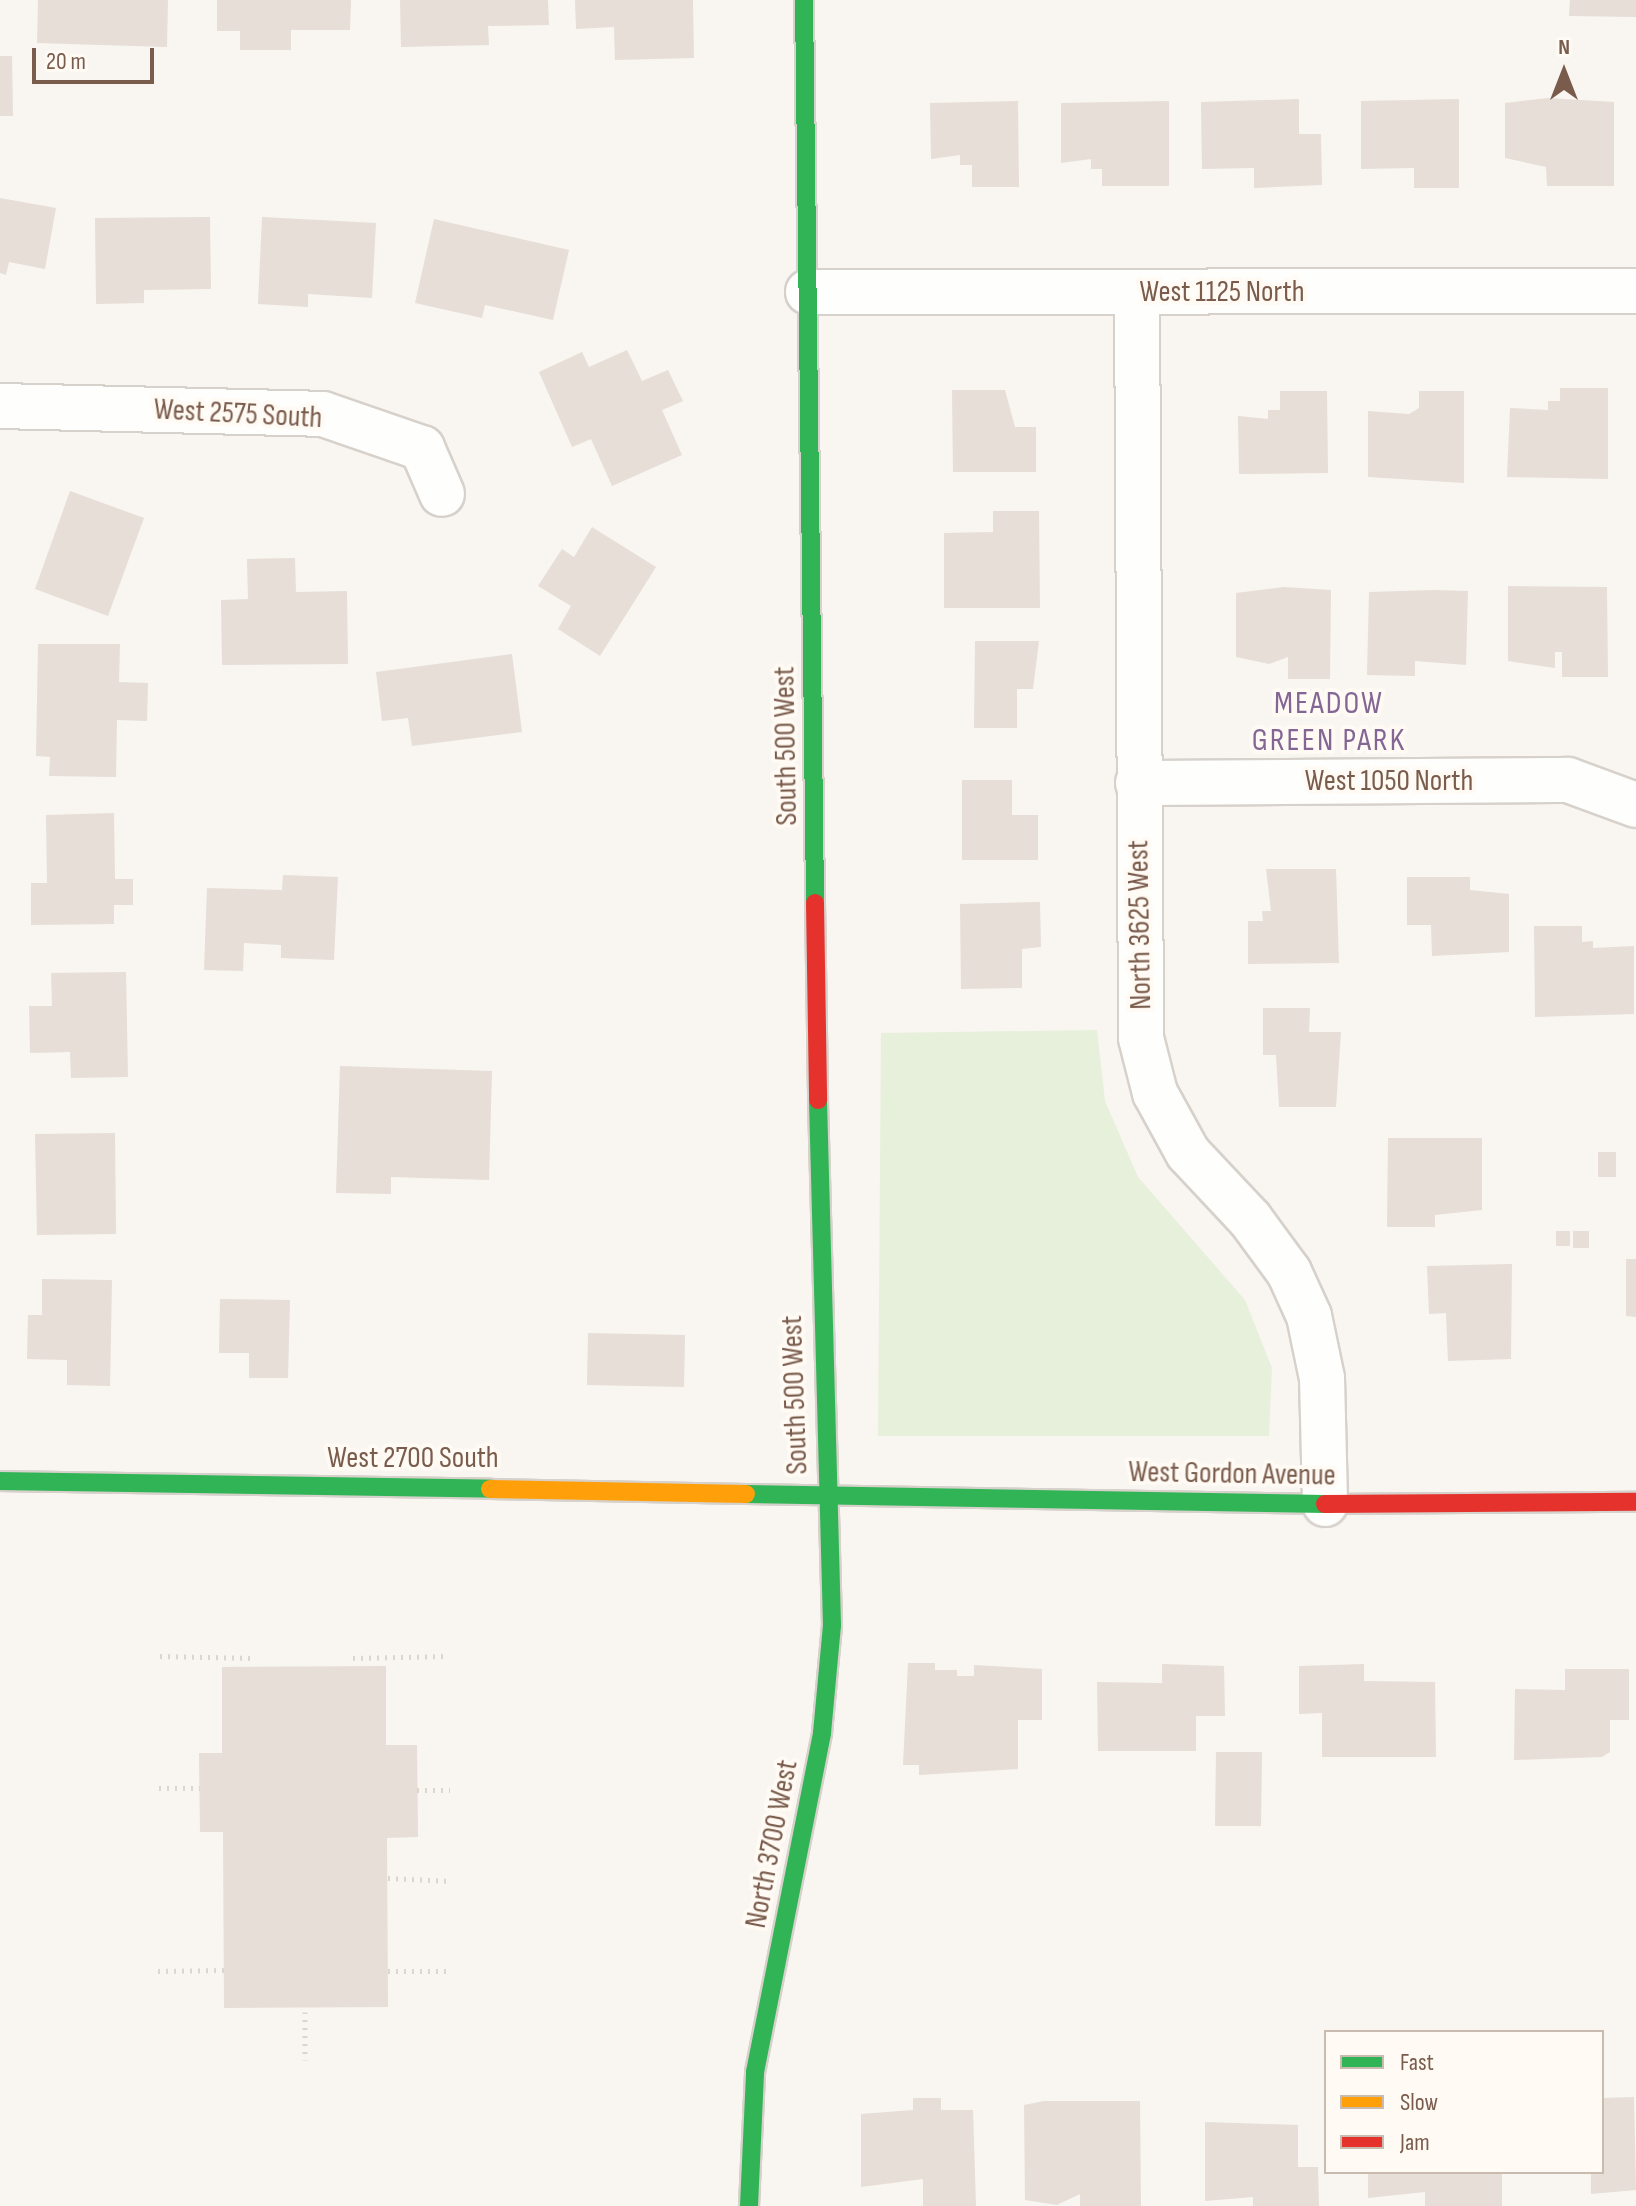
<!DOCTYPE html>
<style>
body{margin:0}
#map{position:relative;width:1636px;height:2206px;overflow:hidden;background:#f9f5f0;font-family:"Sofia Sans Condensed",sans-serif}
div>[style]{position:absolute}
.green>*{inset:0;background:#e7f0db}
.building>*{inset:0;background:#e6ded7}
.path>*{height:5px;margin-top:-2.5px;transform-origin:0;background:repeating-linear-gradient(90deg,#dcd5d0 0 2px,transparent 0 8px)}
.roads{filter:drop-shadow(2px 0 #d7d1cb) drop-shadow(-2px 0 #d7d1cb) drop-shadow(0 2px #d7d1cb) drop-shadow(0 -2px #d7d1cb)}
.street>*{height:44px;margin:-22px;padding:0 22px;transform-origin:22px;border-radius:22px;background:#fefefd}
.fast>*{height:18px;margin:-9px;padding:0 9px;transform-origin:9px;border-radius:9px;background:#30b455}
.slow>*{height:18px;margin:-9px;padding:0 9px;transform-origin:9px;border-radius:9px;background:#ff9f0a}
.jam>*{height:18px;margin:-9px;padding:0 9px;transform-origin:9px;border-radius:9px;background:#e5322d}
span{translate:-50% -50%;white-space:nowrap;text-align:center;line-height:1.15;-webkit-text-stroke:8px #fffaf3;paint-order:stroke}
.street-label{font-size:30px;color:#7a5c4d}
.neighbourhood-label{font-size:32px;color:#846695;letter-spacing:2px}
.legend{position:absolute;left:1324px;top:2030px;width:280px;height:144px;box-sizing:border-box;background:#fffaf3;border:2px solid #cabbb1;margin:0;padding:10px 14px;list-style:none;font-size:24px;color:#7a5c4d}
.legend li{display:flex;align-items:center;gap:16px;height:40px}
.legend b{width:40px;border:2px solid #cabbb1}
.north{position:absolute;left:1524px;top:32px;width:80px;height:80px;-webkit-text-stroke:6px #fffaf3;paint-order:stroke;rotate:0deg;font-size:22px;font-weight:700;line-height:32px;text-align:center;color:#7a5c4d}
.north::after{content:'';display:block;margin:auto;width:28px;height:36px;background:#7a5c4d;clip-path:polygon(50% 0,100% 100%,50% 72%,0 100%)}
.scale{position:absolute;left:32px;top:48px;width:122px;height:36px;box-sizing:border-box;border:4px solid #7a5c4d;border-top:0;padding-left:10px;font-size:24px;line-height:28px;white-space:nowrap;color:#7a5c4d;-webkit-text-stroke:6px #fffaf3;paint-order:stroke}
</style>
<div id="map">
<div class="green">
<i style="clip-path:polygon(1097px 1030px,1105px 1101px,1138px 1177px,1245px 1300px,1272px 1368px,1269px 1436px,878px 1436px,881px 1033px)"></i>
</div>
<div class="building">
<i style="clip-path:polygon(38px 0,168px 0,167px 47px,37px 43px)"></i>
<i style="clip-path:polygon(217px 0,351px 0,350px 30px,291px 30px,291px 50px,240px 50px,240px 31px,217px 31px)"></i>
<i style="clip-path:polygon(400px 0,548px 0,549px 25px,488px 26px,489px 45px,401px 47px)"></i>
<i style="clip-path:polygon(575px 0,693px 0,694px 58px,615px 60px,614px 27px,576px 29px)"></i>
<i style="clip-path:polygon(1570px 0,1636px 0,1636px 17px,1569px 16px)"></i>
<i style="clip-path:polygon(0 56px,12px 56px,13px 116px,0 116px)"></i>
<i style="clip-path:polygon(1548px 98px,1614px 102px,1614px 186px,1547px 186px,1546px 167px,1505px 158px,1505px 103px)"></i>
<i style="clip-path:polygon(1299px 99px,1299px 134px,1321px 134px,1322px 185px,1254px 188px,1254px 168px,1202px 169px,1201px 102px)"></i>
<i style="clip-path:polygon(1459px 99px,1459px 188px,1414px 188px,1414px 168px,1361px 169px,1361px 101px)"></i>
<i style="clip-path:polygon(1018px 101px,1019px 187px,972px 187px,972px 165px,960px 165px,960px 155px,931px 159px,930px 103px)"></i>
<i style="clip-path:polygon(1169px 101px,1169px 186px,1102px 186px,1102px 169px,1091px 169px,1091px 159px,1061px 163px,1061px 103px)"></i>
<i style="clip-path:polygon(0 198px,56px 208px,45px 269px,9px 262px,6px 275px,0 273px)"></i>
<i style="clip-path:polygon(210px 217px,211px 289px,144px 290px,144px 303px,96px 304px,95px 218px)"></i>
<i style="clip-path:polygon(262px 217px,376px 223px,372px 298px,308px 294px,308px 307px,258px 304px)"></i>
<i style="clip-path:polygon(434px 219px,569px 250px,553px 320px,485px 305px,482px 318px,415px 303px)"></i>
<i style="clip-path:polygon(627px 350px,642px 381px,668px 370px,683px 401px,662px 410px,682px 455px,612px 486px,591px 439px,572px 447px,539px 372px,582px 352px,589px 367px)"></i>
<i style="clip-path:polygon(1560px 388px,1608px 388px,1608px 479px,1507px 477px,1510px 408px,1548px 410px,1548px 401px,1560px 401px)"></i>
<i style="clip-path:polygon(952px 390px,1005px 390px,1015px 427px,1036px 427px,1036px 472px,953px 472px)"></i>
<i style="clip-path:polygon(1280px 391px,1327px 391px,1328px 473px,1239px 474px,1238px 416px,1268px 419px,1268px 410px,1280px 410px)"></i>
<i style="clip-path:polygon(1419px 391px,1464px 391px,1464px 483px,1368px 477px,1368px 411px,1409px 414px,1419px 408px)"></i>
<i style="clip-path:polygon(70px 491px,144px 518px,108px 616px,35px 589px)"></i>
<i style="clip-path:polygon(993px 511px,1039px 511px,1040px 608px,944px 608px,944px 533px,993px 532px)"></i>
<i style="clip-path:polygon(592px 527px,656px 567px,600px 656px,558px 629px,571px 606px,538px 586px,562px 549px,574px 557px)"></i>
<i style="clip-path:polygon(295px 558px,296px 592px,347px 591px,348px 664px,222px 665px,221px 600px,248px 599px,247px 559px)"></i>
<i style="clip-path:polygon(1508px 586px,1607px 587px,1608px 677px,1562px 677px,1562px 652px,1555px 652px,1555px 668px,1508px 661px)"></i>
<i style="clip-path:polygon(1283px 587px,1331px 590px,1330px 679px,1288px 679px,1288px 657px,1269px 664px,1236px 657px,1236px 593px)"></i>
<i style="clip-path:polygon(1433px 590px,1468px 591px,1466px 665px,1415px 661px,1415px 676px,1367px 675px,1369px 592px)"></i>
<i style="clip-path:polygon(975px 641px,1039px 641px,1033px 689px,1017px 689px,1017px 728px,974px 728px)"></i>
<i style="clip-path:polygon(38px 644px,120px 644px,119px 682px,148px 683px,147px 721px,117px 720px,116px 777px,49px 776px,50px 757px,36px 756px)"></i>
<i style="clip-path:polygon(512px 654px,522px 732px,412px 746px,408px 718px,382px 721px,376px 672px)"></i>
<i style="clip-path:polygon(962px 780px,1012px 780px,1012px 815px,1038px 815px,1038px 860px,962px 860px)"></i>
<i style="clip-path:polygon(114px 813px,115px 879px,133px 879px,133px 905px,114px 905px,114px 924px,31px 925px,31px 883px,47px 883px,46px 815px)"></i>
<i style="clip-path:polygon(1266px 869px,1336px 869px,1339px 963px,1248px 964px,1248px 921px,1263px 921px,1262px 911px,1271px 911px)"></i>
<i style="clip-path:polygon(283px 875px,338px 877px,334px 960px,281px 958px,281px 945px,244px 943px,243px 971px,204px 970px,207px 888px,282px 890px)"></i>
<i style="clip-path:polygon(1407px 877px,1470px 877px,1470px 890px,1509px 894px,1509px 952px,1432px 956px,1431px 925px,1407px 925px)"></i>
<i style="clip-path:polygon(1040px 902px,1041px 947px,1022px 949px,1022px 988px,961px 989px,960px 904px)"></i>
<i style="clip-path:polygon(1534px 926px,1582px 926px,1582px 942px,1593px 941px,1593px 948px,1634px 946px,1634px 1014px,1535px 1017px)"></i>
<i style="clip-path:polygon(126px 972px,128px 1077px,71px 1078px,70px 1052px,30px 1053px,29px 1006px,52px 1006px,51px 973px)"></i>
<i style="clip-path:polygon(1263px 1008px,1310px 1008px,1309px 1032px,1341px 1032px,1336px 1107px,1279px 1107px,1276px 1055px,1263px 1055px)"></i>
<i style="clip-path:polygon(340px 1066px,492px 1071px,489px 1180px,391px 1177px,391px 1194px,336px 1193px)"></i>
<i style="clip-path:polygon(115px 1133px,116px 1234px,37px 1235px,35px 1134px)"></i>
<i style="clip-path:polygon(1388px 1138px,1482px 1138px,1482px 1210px,1435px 1215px,1435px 1227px,1387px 1227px)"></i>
<i style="clip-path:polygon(1598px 1152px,1616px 1152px,1616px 1177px,1598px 1177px)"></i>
<i style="clip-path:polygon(1556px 1231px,1570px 1231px,1570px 1246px,1556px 1246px)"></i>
<i style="clip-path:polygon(1573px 1231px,1589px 1231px,1589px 1248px,1573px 1248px)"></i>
<i style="clip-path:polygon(1626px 1259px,1636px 1259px,1636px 1317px,1626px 1316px)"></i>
<i style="clip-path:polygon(1512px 1264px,1511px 1359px,1448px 1361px,1446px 1313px,1429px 1314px,1427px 1266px)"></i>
<i style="clip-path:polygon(42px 1279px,112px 1280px,110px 1386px,67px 1385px,67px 1360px,27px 1359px,28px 1315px,42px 1315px)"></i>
<i style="clip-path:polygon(220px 1299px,290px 1300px,288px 1378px,249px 1378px,249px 1353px,219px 1353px)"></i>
<i style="clip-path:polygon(588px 1333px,685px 1335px,684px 1387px,587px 1385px)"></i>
<i style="clip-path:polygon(908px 1663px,935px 1663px,935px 1670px,957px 1670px,957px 1676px,974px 1676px,974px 1665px,1042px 1669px,1042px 1720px,1018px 1720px,1018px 1769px,919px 1775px,919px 1765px,903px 1765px)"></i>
<i style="clip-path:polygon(1162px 1664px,1224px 1666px,1225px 1716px,1196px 1716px,1196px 1751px,1098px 1751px,1097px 1682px,1162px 1683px)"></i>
<i style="clip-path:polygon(1364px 1664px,1364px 1681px,1435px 1682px,1436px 1757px,1322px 1757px,1322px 1713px,1299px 1714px,1299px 1666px)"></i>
<i style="clip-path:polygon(386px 1666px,386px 1745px,417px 1745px,418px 1837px,387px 1838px,388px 2007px,224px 2008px,223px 1832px,200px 1832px,199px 1753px,222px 1753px,222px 1667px)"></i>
<i style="clip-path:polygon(1565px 1669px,1629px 1669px,1629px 1720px,1610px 1720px,1610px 1752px,1602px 1757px,1514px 1760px,1515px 1689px,1565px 1690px)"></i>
<i style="clip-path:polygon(1216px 1752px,1262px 1752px,1261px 1826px,1215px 1826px)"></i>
<i style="clip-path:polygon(1634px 2097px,1636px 2190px,1591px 2194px,1591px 2172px,1602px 2172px,1602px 2098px)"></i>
<i style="clip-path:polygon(913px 2098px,941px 2098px,941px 2110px,973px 2110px,976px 2206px,923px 2206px,923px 2179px,861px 2187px,861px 2114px,913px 2110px)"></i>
<i style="clip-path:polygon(1044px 2101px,1140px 2101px,1141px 2206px,1080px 2206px,1080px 2194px,1057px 2205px,1025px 2200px,1024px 2105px)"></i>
<i style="clip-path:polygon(1205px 2122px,1298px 2125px,1298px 2167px,1318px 2167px,1319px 2206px,1253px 2206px,1253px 2197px,1205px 2201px)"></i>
<i style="clip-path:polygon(1368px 2172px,1502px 2172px,1502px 2206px,1425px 2206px,1425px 2192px,1368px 2198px)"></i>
</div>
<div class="path">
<i style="left:160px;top:1656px;width:94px;rotate:1.2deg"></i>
<i style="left:353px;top:1658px;width:96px;rotate:-1.2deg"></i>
<i style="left:159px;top:1788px;width:41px"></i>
<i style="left:417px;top:1790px;width:33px"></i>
<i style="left:388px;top:1878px;width:63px;rotate:2.7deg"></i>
<i style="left:158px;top:1971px;width:66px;rotate:-0.9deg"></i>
<i style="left:388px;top:1971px;width:63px"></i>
<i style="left:305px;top:2012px;width:48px;rotate:90deg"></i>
</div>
<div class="roads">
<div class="street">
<i style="left:808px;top:292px;width:828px;rotate:-0.07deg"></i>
<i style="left:1137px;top:292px;width:746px;rotate:89.69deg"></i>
<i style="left:1141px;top:1038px;width:57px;rotate:75.7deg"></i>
<i style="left:1155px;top:1093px;width:68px;rotate:61.2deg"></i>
<i style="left:1188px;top:1153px;width:91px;rotate:46.8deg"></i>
<i style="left:1250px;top:1219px;width:66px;rotate:53.7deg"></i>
<i style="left:1289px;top:1272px;width:48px;rotate:65.6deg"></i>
<i style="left:1309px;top:1316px;width:63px;rotate:78.2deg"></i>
<i style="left:1322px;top:1378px;width:126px;rotate:88.6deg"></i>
<i style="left:0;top:406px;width:323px;rotate:1.4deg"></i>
<i style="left:323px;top:414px;width:105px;rotate:19deg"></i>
<i style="left:422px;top:448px;width:50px;rotate:66.5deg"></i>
<i style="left:1138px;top:783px;width:430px;rotate:-0.4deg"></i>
<i style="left:1568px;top:780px;width:72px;rotate:20.2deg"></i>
</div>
<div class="fast">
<i style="left:804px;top:0;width:903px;rotate:89.3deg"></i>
<i style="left:0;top:1481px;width:490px;rotate:0.9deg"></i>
<i style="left:746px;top:1494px;width:579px;rotate:0.99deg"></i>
<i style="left:749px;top:2206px;width:134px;rotate:-87.4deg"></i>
<i style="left:755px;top:2072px;width:346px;rotate:-78.8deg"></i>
<i style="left:822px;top:1733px;width:108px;rotate:-84.7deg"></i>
<i style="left:832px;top:1625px;width:525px;rotate:-91.53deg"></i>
</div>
<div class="slow">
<i style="left:490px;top:1489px;width:256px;rotate:1.1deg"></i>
</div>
<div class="jam">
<i style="left:815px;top:903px;width:197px;rotate:89.1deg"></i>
<i style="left:1325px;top:1504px;width:311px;rotate:-0.4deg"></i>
</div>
</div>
<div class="street-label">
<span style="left:1222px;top:292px">West 1125 North</span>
<span style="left:238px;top:414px;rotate:3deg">West 2575 South</span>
<span style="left:786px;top:746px;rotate:-91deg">South 500 West</span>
<span style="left:1389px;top:781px">West 1050 North</span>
<span style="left:1140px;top:925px;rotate:-91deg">North 3625 West</span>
<span style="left:795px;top:1395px;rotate:-92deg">South 500 West</span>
<span style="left:413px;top:1458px">West 2700 South</span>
<span style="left:1232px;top:1474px;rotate:1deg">West Gordon Avenue</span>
<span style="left:772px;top:1844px;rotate:-79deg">North 3700 West</span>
</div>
<div class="neighbourhood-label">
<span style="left:1329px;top:723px">MEADOW<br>GREEN PARK</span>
</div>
<ul class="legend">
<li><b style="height:10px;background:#30b455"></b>Fast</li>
<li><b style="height:10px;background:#ff9f0a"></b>Slow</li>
<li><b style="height:10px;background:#e5322d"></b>Jam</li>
</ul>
<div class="north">N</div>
<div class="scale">20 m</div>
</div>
